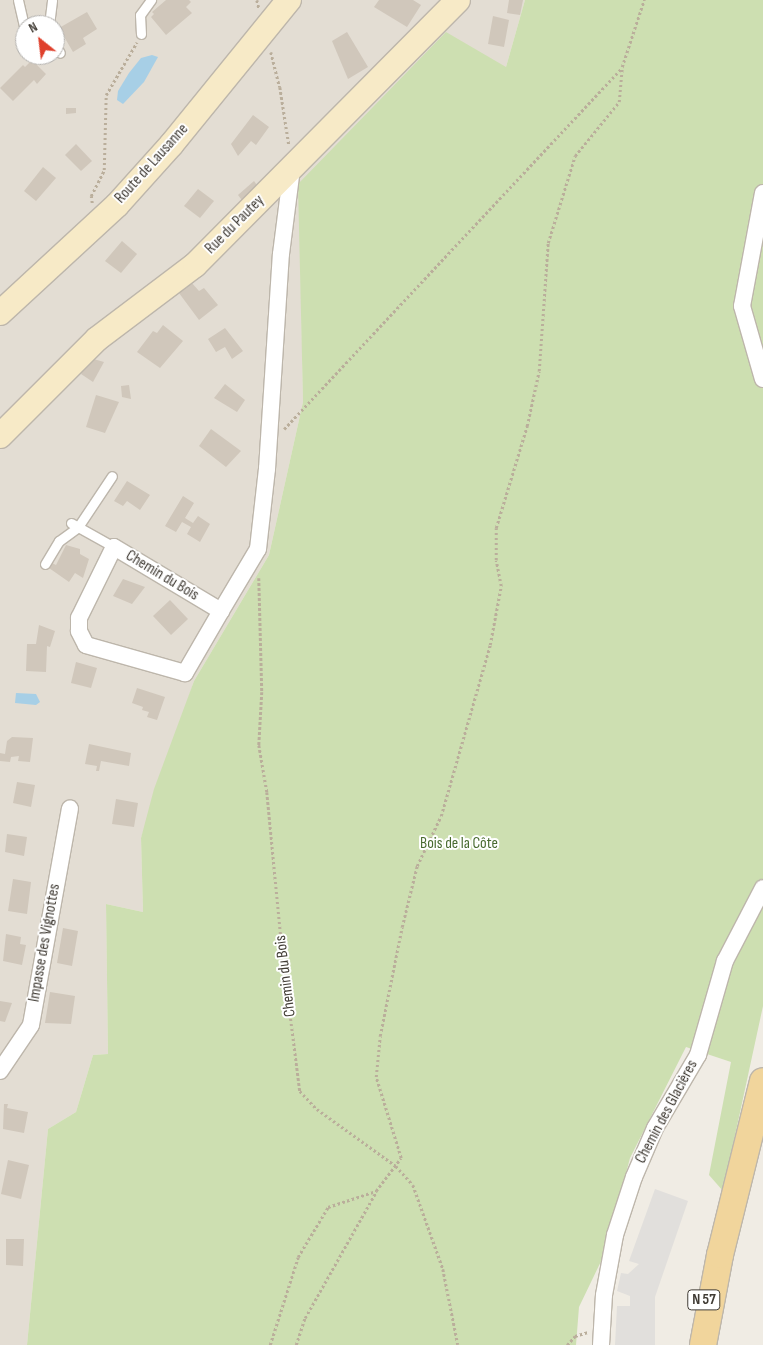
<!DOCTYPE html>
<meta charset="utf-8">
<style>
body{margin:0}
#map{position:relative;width:763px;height:1345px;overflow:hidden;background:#f0ece4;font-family:"Sofia Sans Condensed",sans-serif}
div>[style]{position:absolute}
.residential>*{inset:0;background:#e3ddd3}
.green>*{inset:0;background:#cddfb1}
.parking>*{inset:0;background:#e1dfdc}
.water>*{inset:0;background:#a7cfe6}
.building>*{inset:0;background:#d0c7bb}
.path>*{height:2.5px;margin-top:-1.25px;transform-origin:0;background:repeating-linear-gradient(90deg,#baae9b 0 2.5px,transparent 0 5px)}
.roads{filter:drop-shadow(1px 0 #bdb6ab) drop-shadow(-1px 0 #bdb6ab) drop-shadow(0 1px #bdb6ab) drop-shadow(0 -1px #bdb6ab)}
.lane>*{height:9px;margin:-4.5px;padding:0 4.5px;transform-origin:4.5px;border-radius:4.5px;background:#fff}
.street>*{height:16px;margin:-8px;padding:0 8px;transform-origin:8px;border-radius:8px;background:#fff}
.secondary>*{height:24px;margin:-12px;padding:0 12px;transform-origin:12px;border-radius:12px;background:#f7eac7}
.primary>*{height:26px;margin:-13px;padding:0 13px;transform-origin:13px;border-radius:13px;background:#f1d59c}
span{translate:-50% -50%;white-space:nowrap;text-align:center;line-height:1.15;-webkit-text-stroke:4px #fff;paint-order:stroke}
.shield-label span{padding:1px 4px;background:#fff;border:1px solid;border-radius:4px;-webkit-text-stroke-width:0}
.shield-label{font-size:15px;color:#413c35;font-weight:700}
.street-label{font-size:16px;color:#413c35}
.park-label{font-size:16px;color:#496b30}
.north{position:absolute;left:15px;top:15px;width:50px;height:50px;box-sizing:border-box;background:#fff;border:1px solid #b3b1ae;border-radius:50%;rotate:331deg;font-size:14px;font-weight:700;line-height:20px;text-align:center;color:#413c35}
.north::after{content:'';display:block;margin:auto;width:18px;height:22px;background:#df402c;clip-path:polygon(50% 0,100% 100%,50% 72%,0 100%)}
</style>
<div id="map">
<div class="residential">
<i style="clip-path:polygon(evenodd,0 0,525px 0,506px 67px,299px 184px,303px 402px,269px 555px,194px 681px,141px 838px,143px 912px,106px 904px,108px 1054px,93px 1055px,76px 1112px,48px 1129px,27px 1345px,0 1345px,0 0,25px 25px,55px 25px,55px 55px,25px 55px,25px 25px)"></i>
</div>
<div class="green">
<i style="clip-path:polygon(525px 0,763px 0,763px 1006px,723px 1191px,709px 1175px,731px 1062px,686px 1047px,630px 1158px,605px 1253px,579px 1307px,576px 1345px,27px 1345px,48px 1129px,76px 1112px,93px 1055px,108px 1054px,106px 904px,143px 912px,141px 838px,154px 789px,194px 681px,269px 555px,303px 402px,298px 184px,446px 32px,506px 67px)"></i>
</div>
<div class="parking">
<i style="clip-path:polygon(655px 1189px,688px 1201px,655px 1297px,655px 1345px,615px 1345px,617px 1306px,630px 1306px,630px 1296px,617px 1291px,621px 1273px,628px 1274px,639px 1264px,629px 1261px)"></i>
</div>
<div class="water">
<i style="clip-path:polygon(152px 55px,158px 57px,144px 82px,123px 104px,117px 100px,118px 91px,129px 73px,141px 58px)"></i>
<i style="clip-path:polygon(16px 693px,36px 694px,40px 702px,36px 705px,15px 703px)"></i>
</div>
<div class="building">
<i style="clip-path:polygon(166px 0,189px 0,191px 2px,186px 7px,192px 13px,166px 35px,151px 17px,154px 14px,152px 12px)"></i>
<i style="clip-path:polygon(379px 0,413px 0,421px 5px,407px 27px,374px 7px)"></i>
<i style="clip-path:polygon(509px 0,523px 0,520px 15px,507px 13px)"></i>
<i style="clip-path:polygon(87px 12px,97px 29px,83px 38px,86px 44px,73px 52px,59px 28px)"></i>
<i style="clip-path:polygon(493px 16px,509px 20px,504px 47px,488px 44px)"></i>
<i style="clip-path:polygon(347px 32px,368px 67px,348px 79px,332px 41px)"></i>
<i style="clip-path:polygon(32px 60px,46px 74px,37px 84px,34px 80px,13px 101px,0 88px,23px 65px,25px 67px)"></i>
<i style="clip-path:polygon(66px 108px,76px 108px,76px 113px,66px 114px)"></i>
<i style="clip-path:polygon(253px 115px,269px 127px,256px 145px,251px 141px,238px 156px,231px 144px)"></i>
<i style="clip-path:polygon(76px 144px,92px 161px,81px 171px,65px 155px)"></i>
<i style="clip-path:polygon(43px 167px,56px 178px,36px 201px,24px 191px)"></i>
<i style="clip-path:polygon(254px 181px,259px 188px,244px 203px,238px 195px)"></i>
<i style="clip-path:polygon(198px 189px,214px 201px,200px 218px,184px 206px)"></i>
<i style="clip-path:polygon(122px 241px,137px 254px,121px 273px,105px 261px)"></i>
<i style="clip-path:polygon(191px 282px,199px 291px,204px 288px,218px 305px,199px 320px,179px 293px)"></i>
<i style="clip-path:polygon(163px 325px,183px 341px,160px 368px,137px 352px,153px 331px,157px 333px)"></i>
<i style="clip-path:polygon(225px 328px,243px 351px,232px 359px,225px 347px,216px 352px,208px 339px)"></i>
<i style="clip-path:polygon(90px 358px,104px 362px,93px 382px,81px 374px)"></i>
<i style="clip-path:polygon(225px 384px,245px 400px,237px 412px,214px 398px)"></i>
<i style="clip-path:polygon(129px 385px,131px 399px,122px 397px,121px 386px)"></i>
<i style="clip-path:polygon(96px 395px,119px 402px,105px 433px,86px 427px)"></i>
<i style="clip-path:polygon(211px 429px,241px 451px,226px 467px,199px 446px)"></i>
<i style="clip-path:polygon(127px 481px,150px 495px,140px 510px,127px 501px,123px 506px,114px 501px)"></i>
<i style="clip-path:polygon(183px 496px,194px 503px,185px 518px,193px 523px,198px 516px,210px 524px,200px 542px,187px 534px,191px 527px,182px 522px,176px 532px,165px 526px)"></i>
<i style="clip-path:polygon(66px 545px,80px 549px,80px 554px,89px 559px,83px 578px,75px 573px,69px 582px,49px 568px,52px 563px,56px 565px)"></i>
<i style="clip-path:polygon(123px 579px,145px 587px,132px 604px,113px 596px)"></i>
<i style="clip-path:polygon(170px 600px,188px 619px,171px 635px,153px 616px)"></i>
<i style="clip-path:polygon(39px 625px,55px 631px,50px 647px,47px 646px,46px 672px,26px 671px,27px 644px,36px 644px)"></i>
<i style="clip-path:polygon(76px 662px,97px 668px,91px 688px,71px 683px)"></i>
<i style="clip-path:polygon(137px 688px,165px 697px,157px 720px,147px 717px,149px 712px,142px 710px,143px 707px,132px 703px)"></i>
<i style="clip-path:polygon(12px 737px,33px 738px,30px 762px,18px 761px,19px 756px,11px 757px,10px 762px,0 761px,0 753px,5px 754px,7px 741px)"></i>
<i style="clip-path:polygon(89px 744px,131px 753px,129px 766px,101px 761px,99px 771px,96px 771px,97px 766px,85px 764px)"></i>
<i style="clip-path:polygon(17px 782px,35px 785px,31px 807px,13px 803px)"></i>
<i style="clip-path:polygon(116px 799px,138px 803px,134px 827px,112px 824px)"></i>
<i style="clip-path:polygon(7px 834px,27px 837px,24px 856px,5px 852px)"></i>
<i style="clip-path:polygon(13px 879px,31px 882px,27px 914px,8px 911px)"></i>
<i style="clip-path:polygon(63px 928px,78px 931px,72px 966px,57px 963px)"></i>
<i style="clip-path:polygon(6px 934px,21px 937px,20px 944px,26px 945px,22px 965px,3px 961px)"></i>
<i style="clip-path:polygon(50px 992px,75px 996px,71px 1024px,45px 1023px)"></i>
<i style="clip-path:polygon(0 1001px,12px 1003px,5px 1022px,0 1021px)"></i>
<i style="clip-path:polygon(4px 1104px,8px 1104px,7px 1108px,28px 1112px,24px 1133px,3px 1129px)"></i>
<i style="clip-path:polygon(8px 1160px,29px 1165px,21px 1199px,1px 1194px)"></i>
<i style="clip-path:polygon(6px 1239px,24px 1239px,23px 1266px,6px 1265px)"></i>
</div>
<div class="path">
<i style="left:257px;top:0;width:8px;rotate:76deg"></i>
<i style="left:271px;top:52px;width:36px;rotate:76deg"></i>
<i style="left:280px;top:87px;width:59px;rotate:81.2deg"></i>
<i style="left:92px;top:203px;width:7px;rotate:-98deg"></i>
<i style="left:91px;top:196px;width:29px;rotate:-63deg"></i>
<i style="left:104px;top:170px;width:75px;rotate:-88.5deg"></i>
<i style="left:106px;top:95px;width:61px;rotate:-59.7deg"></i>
<i style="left:284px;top:429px;width:495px;rotate:-46.9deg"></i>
<i style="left:259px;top:578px;width:114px;rotate:88.5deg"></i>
<i style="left:262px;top:692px;width:53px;rotate:93.2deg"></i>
<i style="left:259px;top:745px;width:48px;rotate:80.3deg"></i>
<i style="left:267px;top:792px;width:158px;rotate:84.5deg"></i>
<i style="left:282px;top:949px;width:143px;rotate:82.8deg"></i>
<i style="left:300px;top:1091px;width:25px;rotate:47deg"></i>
<i style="left:317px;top:1109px;width:97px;rotate:35.8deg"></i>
<i style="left:396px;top:1166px;width:25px;rotate:48deg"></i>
<i style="left:413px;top:1185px;width:89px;rotate:70.3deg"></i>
<i style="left:443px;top:1269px;width:77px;rotate:78.8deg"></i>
<i style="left:270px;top:1345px;width:92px;rotate:-72.3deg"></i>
<i style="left:298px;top:1257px;width:58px;rotate:-59deg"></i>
<i style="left:328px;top:1207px;width:51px;rotate:-18.4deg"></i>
<i style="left:376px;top:1191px;width:41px;rotate:-52.9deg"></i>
<i style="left:401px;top:1158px;width:85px;rotate:-107.2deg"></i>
<i style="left:376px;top:1077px;width:41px;rotate:-84.4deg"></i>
<i style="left:380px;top:1036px;width:111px;rotate:-78.6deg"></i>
<i style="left:402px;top:927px;width:63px;rotate:-76.2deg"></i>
<i style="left:417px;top:866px;width:55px;rotate:-64.4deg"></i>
<i style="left:441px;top:816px;width:178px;rotate:-74deg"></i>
<i style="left:490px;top:645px;width:60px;rotate:-79.4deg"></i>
<i style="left:501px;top:586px;width:26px;rotate:-101deg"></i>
<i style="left:496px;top:560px;width:32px;rotate:-90deg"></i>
<i style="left:496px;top:528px;width:107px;rotate:-73.1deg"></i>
<i style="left:527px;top:426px;width:56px;rotate:-77.7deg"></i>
<i style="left:539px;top:371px;width:128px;rotate:-86deg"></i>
<i style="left:548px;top:243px;width:91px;rotate:-72.8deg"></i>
<i style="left:575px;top:156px;width:70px;rotate:-50.8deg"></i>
<i style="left:619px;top:102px;width:35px;rotate:-85deg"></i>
<i style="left:622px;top:67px;width:71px;rotate:-71.8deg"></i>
<i style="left:296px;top:1345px;width:28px;rotate:-72deg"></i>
<i style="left:305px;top:1318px;width:145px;rotate:-60.6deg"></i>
<i style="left:567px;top:1345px;width:12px;rotate:-48deg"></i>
<i style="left:575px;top:1336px;width:14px;rotate:-17deg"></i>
</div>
<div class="roads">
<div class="lane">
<i style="left:18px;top:0;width:31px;rotate:77deg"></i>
<i style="left:49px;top:25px;width:25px;rotate:-83deg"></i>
<i style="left:141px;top:34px;width:19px;rotate:-93deg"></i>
<i style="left:140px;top:15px;width:19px;rotate:-54deg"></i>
<i style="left:55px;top:45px;width:9px;rotate:58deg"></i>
<i style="left:71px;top:523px;width:49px;rotate:29.2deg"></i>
<i style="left:45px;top:564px;width:27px;rotate:-59deg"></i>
<i style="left:59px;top:541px;width:24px;rotate:-36deg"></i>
<i style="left:78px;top:527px;width:61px;rotate:-56.3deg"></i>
</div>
<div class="street">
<i style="left:763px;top:193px;width:115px;rotate:100.5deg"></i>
<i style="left:742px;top:306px;width:76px;rotate:74deg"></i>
<i style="left:221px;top:611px;width:72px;rotate:120.1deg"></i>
<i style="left:185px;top:673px;width:103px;rotate:-164.2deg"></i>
<i style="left:86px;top:645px;width:16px;rotate:-117deg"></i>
<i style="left:79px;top:631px;width:13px;rotate:-90deg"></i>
<i style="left:79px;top:618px;width:79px;rotate:-63.8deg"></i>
<i style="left:114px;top:547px;width:125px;rotate:30.9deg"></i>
<i style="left:221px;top:611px;width:72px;rotate:-59.2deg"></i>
<i style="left:258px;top:549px;width:81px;rotate:-83.6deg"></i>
<i style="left:267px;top:469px;width:215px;rotate:-86.3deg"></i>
<i style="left:281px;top:254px;width:87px;rotate:-82.7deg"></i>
<i style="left:0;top:1071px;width:55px;rotate:-56deg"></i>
<i style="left:31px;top:1025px;width:220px;rotate:-79.8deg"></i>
<i style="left:601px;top:1345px;width:50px;rotate:-86.6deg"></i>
<i style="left:604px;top:1295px;width:61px;rotate:-79.6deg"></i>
<i style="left:615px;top:1235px;width:61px;rotate:-71.9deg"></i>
<i style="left:634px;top:1177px;width:53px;rotate:-66.8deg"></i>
<i style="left:655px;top:1128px;width:85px;rotate:-59.5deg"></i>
<i style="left:698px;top:1055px;width:98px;rotate:-74deg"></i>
<i style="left:725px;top:961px;width:82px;rotate:-62.5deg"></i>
</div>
<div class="secondary">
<i style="left:0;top:313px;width:159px;rotate:-42.7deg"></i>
<i style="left:117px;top:205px;width:81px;rotate:-48deg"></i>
<i style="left:171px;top:145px;width:187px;rotate:-50.9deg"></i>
<i style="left:0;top:436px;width:137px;rotate:-45deg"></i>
<i style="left:97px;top:339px;width:123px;rotate:-37.1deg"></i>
<i style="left:195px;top:265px;width:373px;rotate:-45.2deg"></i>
</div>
<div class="primary">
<i style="left:703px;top:1345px;width:92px;rotate:-79.3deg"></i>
<i style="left:720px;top:1255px;width:179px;rotate:-76.1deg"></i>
</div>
</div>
<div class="shield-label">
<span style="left:704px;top:1300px">N 57</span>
</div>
<div class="street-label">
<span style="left:152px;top:164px;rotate:-48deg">Route de Lausanne</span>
<span style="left:235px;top:225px;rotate:-45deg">Rue du Pautey</span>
<span style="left:162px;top:576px;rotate:31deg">Chemin du Bois</span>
<span style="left:45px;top:943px;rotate:-80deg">Impasse des Vignottes</span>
<span style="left:286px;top:976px;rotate:-97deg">Chemin du Bois</span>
<span style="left:667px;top:1112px;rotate:-62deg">Chemin des Glacières</span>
</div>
<div class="park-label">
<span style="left:459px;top:844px">Bois de la Côte</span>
</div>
<div class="north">N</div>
</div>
